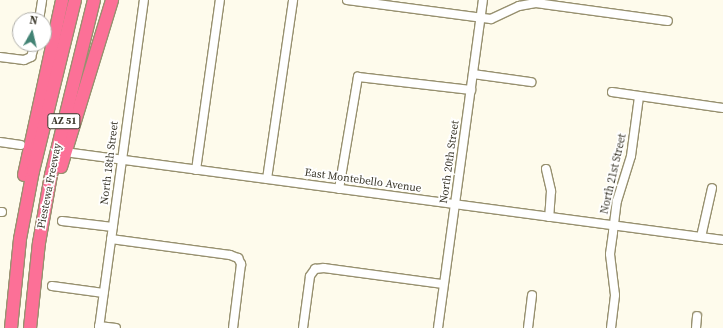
<!DOCTYPE html>
<style>
body{margin:0}
#map{position:relative;width:723px;height:328px;overflow:hidden;background:#fefbec;font-family:"Source Serif 4",serif}
div>[style]{position:absolute}
.roads{filter:drop-shadow(1px 0 #97906f) drop-shadow(-1px 0 #97906f) drop-shadow(0 1px #97906f) drop-shadow(0 -1px #97906f)}
.minor>*{height:8px;margin:-4px;padding:0 4px;transform-origin:4px;border-radius:4px;background:#fff}
.highway>*{height:12px;margin:-6px;padding:0 6px;transform-origin:6px;border-radius:6px;background:#fc7097}
span{translate:-50% -50%;white-space:nowrap;text-align:center;line-height:1.15;-webkit-text-stroke:3.5px #fff;paint-order:stroke}
.shield-label span{padding:1px 3px;background:#fff;border:1px solid;border-radius:3px;-webkit-text-stroke-width:0}
.shield-label{font-size:10px;color:#383528;font-weight:700}
.street-label{font-size:11px;color:#383528}
.north{position:absolute;left:12px;top:12px;width:40px;height:40px;box-sizing:border-box;background:#fff;border:1px solid #afaea9;border-radius:50%;rotate:8deg;font-size:11px;font-weight:700;line-height:16px;text-align:center;color:#383528}
.north::after{content:'';display:block;margin:auto;width:14px;height:18px;background:#428374;clip-path:polygon(50% 0,100% 100%,50% 72%,0 100%)}
</style>
<div id="map">
<div class="roads">
<div class="minor">
<i style="left:347px;top:0;width:145px;rotate:7.5deg"></i>
<i style="left:491px;top:19px;width:31px;rotate:-25deg"></i>
<i style="left:519px;top:6px;width:17px;rotate:-10deg"></i>
<i style="left:536px;top:3px;width:133px;rotate:7.8deg"></i>
<i style="left:39px;top:20px;width:20px;rotate:-81deg"></i>
<i style="left:0;top:57px;width:24px;rotate:7deg"></i>
<i style="left:24px;top:60px;width:8px;rotate:-23deg"></i>
<i style="left:31px;top:57px;width:14px;rotate:-73deg"></i>
<i style="left:473px;top:74px;width:59px;rotate:7.9deg"></i>
<i style="left:612px;top:92px;width:112px;rotate:8.2deg"></i>
<i style="left:0;top:142px;width:21px;rotate:8deg"></i>
<i style="left:72px;top:153px;width:657px;rotate:7.61deg"></i>
<i style="left:546px;top:169px;width:23px;rotate:77deg"></i>
<i style="left:551px;top:191px;width:26px;rotate:94deg"></i>
<i style="left:196px;top:170px;width:172px;rotate:-82deg"></i>
<i style="left:267px;top:179px;width:181px;rotate:-81.7deg"></i>
<i style="left:339px;top:189px;width:114px;rotate:-80.4deg"></i>
<i style="left:358px;top:77px;width:114px;rotate:6.6deg"></i>
<i style="left:0;top:212px;width:2px"></i>
<i style="left:62px;top:221px;width:51px;rotate:6.7deg"></i>
<i style="left:701px;top:237px;width:50px;rotate:-77.3deg"></i>
<i style="left:111px;top:239px;width:120px;rotate:7.7deg"></i>
<i style="left:230px;top:255px;width:9px;rotate:21deg"></i>
<i style="left:238px;top:258px;width:7px;rotate:63deg"></i>
<i style="left:241px;top:264px;width:64px;rotate:97.1deg"></i>
<i style="left:52px;top:286px;width:52px;rotate:7.7deg"></i>
<i style="left:99px;top:326px;width:17px;rotate:7deg"></i>
<i style="left:99px;top:328px;width:331px;rotate:-82.2deg"></i>
<i style="left:303px;top:328px;width:52px;rotate:-82.3deg"></i>
<i style="left:310px;top:276px;width:9px;rotate:-54deg"></i>
<i style="left:315px;top:269px;width:9px;rotate:-6deg"></i>
<i style="left:324px;top:268px;width:120px;rotate:7.7deg"></i>
<i style="left:438px;top:328px;width:331px;rotate:-82.2deg"></i>
<i style="left:528px;top:328px;width:33px;rotate:-83deg"></i>
<i style="left:611px;top:328px;width:33px;rotate:-83deg"></i>
<i style="left:615px;top:295px;width:41px;rotate:-97deg"></i>
<i style="left:610px;top:254px;width:22px;rotate:-82deg"></i>
<i style="left:613px;top:232px;width:31px;rotate:-83deg"></i>
<i style="left:617px;top:201px;width:47px;rotate:-72.7deg"></i>
<i style="left:631px;top:156px;width:60px;rotate:-82.3deg"></i>
<i style="left:696px;top:328px;width:12px;rotate:-85deg"></i>
</div>
<div class="highway">
<i style="left:61px;top:167px;width:175px;rotate:-73deg"></i>
<i style="left:24px;top:175px;width:179px;rotate:-77.7deg"></i>
<i style="left:11px;top:328px;width:89px;rotate:-84.2deg"></i>
<i style="left:20px;top:239px;width:69px;rotate:-79.2deg"></i>
<i style="left:33px;top:171px;width:176px;rotate:-76.2deg"></i>
<i style="left:30px;top:328px;width:85px;rotate:-84deg"></i>
<i style="left:39px;top:243px;width:69px;rotate:-80deg"></i>
<i style="left:51px;top:175px;width:180px;rotate:-76.2deg"></i>
</div>
</div>
<div class="shield-label">
<span style="left:64px;top:121px">AZ 51</span>
</div>
<div class="street-label">
<span style="left:450px;top:162px;rotate:-82deg">North 20th Street</span>
<span style="left:110px;top:163px;rotate:-83deg">North 18th Street</span>
<span style="left:614px;top:174px;rotate:-77deg">North 21st Street</span>
<span style="left:363px;top:181px;rotate:8deg">East Montebello Avenue</span>
<span style="left:50px;top:186px;rotate:-79deg">Piestewa Freeway</span>
</div>
<div class="north">N</div>
</div>
